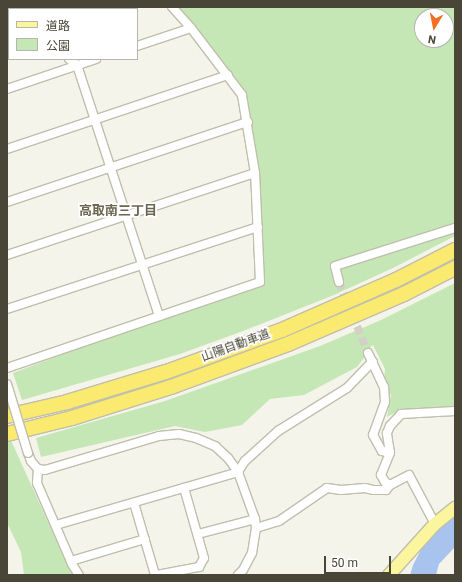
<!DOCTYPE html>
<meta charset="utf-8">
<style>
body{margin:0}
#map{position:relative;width:462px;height:582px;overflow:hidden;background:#f5f4ea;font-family:Roboto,"Noto Sans JP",sans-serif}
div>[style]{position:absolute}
.green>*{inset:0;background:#c5e7b5}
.water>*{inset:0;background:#a9c3ef}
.street-tunnel>*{height:8px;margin-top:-4px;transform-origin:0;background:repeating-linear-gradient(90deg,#d3d1c6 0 8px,transparent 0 12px)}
.roads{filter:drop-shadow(1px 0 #c0bead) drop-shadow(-1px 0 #c0bead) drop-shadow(0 1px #c0bead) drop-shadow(0 -1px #c0bead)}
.street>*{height:8px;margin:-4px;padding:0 4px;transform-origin:4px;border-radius:4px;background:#fff}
.primary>*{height:12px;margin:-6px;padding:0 6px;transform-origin:6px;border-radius:6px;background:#fbf59d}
.highway>*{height:14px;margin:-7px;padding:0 7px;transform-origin:7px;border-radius:7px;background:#faea70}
.bridges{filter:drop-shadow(1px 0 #c0bead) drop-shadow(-1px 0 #c0bead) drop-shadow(0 1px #c0bead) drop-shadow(0 -1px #c0bead)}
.street-bridge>*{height:8px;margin:-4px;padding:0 4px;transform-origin:4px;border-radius:4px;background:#fff}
span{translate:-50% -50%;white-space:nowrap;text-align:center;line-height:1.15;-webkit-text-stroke:3.5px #fff;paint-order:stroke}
.street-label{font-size:12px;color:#494638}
.neighbourhood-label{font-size:13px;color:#6b6650;font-weight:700}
.frame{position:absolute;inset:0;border:8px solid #494638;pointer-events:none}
.legend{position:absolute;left:8px;top:8px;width:130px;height:52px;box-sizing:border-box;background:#fff;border:1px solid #b6b5af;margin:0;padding:5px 7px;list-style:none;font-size:12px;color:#494638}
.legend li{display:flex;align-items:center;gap:8px;height:20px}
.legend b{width:20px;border:1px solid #b6b5af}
.north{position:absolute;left:414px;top:8px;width:40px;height:40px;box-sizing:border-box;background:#fff;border:1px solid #b6b5af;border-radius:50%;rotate:190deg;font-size:11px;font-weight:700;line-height:16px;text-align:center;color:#494638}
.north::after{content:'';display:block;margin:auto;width:14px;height:18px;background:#f46f22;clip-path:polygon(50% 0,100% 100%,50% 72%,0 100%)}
.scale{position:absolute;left:324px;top:556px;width:67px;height:18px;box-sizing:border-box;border:2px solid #494638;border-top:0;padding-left:5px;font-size:12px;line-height:14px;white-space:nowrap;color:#494638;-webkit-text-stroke:3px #fff;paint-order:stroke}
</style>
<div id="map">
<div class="green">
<i style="clip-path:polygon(evenodd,175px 7px,455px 7px,455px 236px,393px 268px,334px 295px,243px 331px,180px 354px,22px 400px,13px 373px,159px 318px,260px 285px,262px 228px,245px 97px,232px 75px,175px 7px,422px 16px,446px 16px,446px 40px,422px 40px,422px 16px)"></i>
<i style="clip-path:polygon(455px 283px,455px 408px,398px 411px,387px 417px,391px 395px,384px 380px,385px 369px,373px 345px,364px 352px,364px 358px,357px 367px,304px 395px,270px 399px,242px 425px,205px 432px,175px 426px,41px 457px,36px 438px,165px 401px,320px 346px,381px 320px)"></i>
<i style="clip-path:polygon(9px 436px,72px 575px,24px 575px,21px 552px,7px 523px,7px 437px)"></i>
</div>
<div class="water">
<i style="clip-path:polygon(455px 516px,455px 547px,439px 564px,436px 575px,410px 575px,413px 565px,424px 544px,440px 524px)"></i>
</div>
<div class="street-tunnel">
<i style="left:339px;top:282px;width:77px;rotate:67.8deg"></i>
</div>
<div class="roads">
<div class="street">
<i style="left:71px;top:9px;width:6px;rotate:-18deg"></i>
<i style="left:7px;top:31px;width:2px;rotate:-27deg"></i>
<i style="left:137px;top:46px;width:57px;rotate:-18.4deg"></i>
<i style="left:69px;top:59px;width:10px;rotate:37deg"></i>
<i style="left:77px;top:65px;width:264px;rotate:71.9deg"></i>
<i style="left:7px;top:89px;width:94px;rotate:-18.6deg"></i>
<i style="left:7px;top:149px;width:233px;rotate:-18.5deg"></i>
<i style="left:7px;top:202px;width:254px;rotate:-18.4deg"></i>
<i style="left:7px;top:255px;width:261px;rotate:-18.3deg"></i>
<i style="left:339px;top:282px;width:16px;rotate:-104deg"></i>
<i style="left:335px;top:266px;width:126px;rotate:-17.6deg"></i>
<i style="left:7px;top:309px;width:264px;rotate:-18.1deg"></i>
<i style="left:368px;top:353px;width:38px;rotate:65deg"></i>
<i style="left:384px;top:387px;width:15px;rotate:86deg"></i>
<i style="left:385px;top:402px;width:35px;rotate:110deg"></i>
<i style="left:373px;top:435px;width:18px;rotate:61deg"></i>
<i style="left:382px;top:451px;width:8px;rotate:14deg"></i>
<i style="left:7px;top:368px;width:267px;rotate:-18.8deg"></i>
<i style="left:260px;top:282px;width:109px;rotate:-92.6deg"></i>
<i style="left:255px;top:173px;width:79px;rotate:-99.5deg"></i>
<i style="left:242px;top:95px;width:84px;rotate:-127.3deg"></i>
<i style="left:191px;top:28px;width:28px;rotate:-132deg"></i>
<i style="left:28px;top:453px;width:9px;rotate:69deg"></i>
<i style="left:31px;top:461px;width:11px;rotate:49deg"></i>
<i style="left:38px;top:469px;width:7px;rotate:8deg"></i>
<i style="left:45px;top:470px;width:119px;rotate:-16.6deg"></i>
<i style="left:159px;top:436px;width:20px;rotate:-6deg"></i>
<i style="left:179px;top:434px;width:17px;rotate:13deg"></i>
<i style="left:196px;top:438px;width:21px;rotate:23deg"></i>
<i style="left:215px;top:446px;width:18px;rotate:43deg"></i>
<i style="left:228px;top:458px;width:17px;rotate:54deg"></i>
<i style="left:238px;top:472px;width:50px;rotate:70.1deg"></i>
<i style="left:255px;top:519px;width:9px;rotate:84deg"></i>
<i style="left:256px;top:528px;width:25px;rotate:99deg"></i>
<i style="left:252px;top:553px;width:19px;rotate:118deg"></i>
<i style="left:243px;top:570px;width:7px;rotate:135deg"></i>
<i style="left:38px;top:469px;width:14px;rotate:94deg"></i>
<i style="left:37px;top:483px;width:88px;rotate:66.6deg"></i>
<i style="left:72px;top:564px;width:13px;rotate:58deg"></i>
<i style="left:134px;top:503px;width:75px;rotate:73.7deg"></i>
<i style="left:435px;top:524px;width:55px;rotate:-118deg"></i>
<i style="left:409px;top:475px;width:21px;rotate:152deg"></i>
<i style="left:390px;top:485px;width:6px;rotate:-149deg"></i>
<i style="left:385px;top:482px;width:8px;rotate:-120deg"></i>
<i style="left:381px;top:475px;width:24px;rotate:-68deg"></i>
<i style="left:390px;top:453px;width:20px;rotate:-99deg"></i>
<i style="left:387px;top:433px;width:8px;rotate:-67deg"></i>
<i style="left:390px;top:426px;width:16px;rotate:-47deg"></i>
<i style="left:401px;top:414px;width:54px;rotate:-3.2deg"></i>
<i style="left:56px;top:525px;width:190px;rotate:-16.2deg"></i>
<i style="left:238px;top:472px;width:13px;rotate:-58deg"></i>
<i style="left:245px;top:461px;width:45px;rotate:-42.3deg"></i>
<i style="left:278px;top:431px;width:81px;rotate:-31.9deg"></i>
<i style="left:347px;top:388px;width:37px;rotate:-46deg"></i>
<i style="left:256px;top:528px;width:24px;rotate:-17deg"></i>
<i style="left:279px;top:521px;width:58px;rotate:-34.5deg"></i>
<i style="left:327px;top:488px;width:14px;rotate:8deg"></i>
<i style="left:341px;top:490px;width:24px;rotate:-5deg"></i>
<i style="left:365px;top:488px;width:9px;rotate:13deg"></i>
<i style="left:374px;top:490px;width:12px"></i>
<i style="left:386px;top:490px;width:6px;rotate:-51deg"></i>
<i style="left:198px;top:534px;width:59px;rotate:-14.7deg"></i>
<i style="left:71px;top:561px;width:77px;rotate:-16.6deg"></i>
<i style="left:157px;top:575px;width:43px;rotate:-10.8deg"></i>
<i style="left:199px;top:567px;width:10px;rotate:-61deg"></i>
<i style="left:204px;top:558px;width:73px;rotate:-105.9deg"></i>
</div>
<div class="primary">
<i style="left:389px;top:575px;width:69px;rotate:-48deg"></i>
<i style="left:435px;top:524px;width:26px;rotate:-39deg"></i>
</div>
<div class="highway">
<i style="left:7px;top:416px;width:62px;rotate:-13.1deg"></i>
<i style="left:67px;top:402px;width:103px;rotate:-16.9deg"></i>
<i style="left:166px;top:372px;width:123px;rotate:-19.9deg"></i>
<i style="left:282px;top:330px;width:124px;rotate:-23.7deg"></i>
<i style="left:396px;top:280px;width:66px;rotate:-27deg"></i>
<i style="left:7px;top:434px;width:67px;rotate:-13.8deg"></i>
<i style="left:72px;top:418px;width:104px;rotate:-17.4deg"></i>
<i style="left:171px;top:387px;width:125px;rotate:-20.2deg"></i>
<i style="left:288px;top:344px;width:126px;rotate:-23.3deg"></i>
<i style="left:404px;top:294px;width:57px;rotate:-27deg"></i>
</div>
</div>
<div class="bridges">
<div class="street-bridge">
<i style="left:7px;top:384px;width:72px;rotate:73.1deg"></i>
</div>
</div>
<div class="street-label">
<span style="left:236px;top:346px;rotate:-20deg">山陽自動車道</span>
</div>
<div class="neighbourhood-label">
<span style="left:118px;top:211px">高取南三丁目</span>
</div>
<div class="frame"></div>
<ul class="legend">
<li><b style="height:5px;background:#fbf59d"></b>道路</li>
<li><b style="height:11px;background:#c5e7b5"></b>公園</li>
</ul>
<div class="north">N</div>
<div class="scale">50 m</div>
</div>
